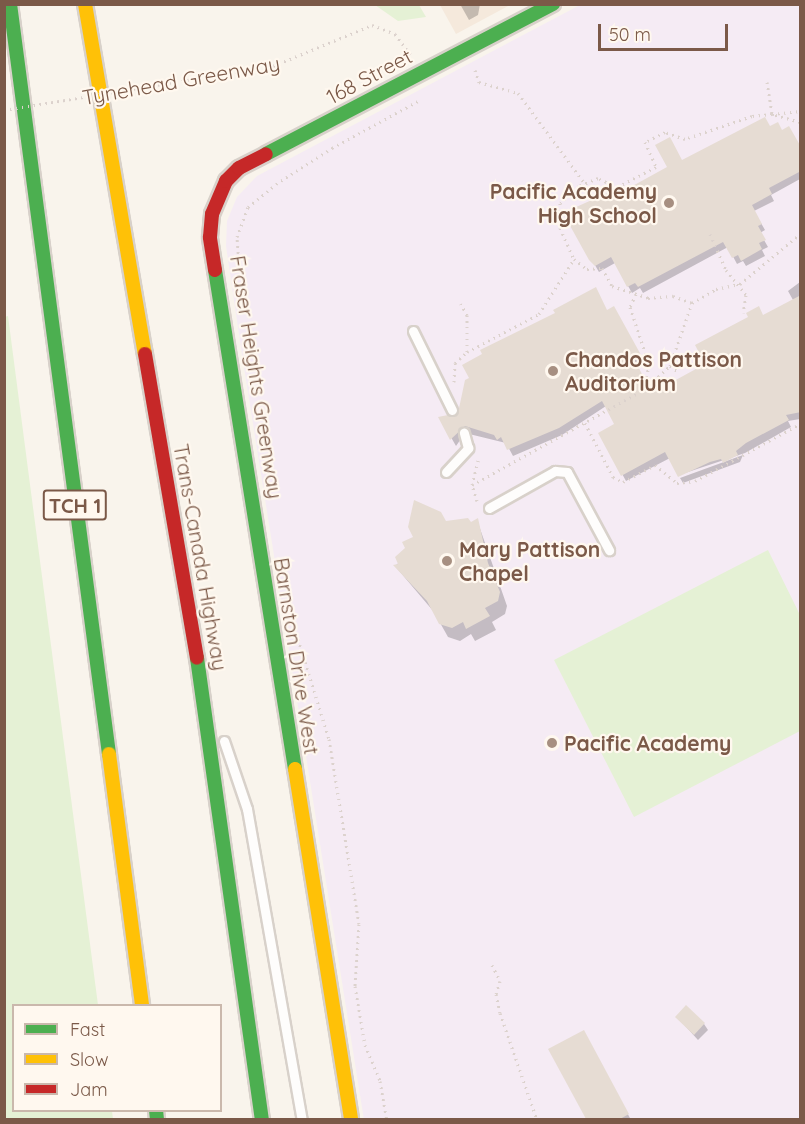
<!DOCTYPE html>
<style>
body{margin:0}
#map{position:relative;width:805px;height:1124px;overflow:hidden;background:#f9f4ec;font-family:Quicksand,sans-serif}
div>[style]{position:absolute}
.residential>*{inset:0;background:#f5e9dc}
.education>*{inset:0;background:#f5ebf4}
.green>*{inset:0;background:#e5f1d5}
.shadow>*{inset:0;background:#0003}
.building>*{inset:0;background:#e6dcd3}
.path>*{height:3px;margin-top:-1.5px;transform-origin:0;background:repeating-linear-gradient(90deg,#dcd2cd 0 1.5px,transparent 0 6px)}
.roads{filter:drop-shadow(2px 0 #d8d1ca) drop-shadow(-2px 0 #d8d1ca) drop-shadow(0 2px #d8d1ca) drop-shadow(0 -2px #d8d1ca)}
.lane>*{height:9px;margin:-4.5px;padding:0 4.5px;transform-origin:4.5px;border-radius:4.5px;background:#fefdfc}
.fast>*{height:14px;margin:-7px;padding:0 7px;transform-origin:7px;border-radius:7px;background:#4caf50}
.slow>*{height:14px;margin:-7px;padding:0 7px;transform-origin:7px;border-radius:7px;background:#ffc107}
.jam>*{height:14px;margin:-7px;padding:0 7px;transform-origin:7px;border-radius:7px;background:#c62828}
.path-bridge>*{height:3px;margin-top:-1.5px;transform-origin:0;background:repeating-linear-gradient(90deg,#dcd2cd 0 1.5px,transparent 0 6px)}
.dots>*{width:16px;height:16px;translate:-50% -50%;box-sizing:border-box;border:3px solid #fff8ef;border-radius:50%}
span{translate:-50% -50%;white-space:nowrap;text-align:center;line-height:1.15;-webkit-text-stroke:4.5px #fff8ef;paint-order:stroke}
.shield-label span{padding:2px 4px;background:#fff8ef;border:2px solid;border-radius:4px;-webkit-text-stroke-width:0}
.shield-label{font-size:20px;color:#7b5948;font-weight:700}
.street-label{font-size:21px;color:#7b5948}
.poi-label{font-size:21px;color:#7b5948;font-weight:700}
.right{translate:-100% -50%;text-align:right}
.left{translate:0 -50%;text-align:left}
.frame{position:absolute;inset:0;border:6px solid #7b5948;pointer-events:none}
.legend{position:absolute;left:12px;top:1004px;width:210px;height:108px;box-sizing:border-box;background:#fff8ef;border:2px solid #cab8ac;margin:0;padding:8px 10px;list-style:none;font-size:18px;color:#7b5948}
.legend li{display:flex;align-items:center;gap:12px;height:30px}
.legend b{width:30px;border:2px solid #cab8ac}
.scale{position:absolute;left:598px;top:24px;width:130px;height:27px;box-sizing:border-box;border:3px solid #7b5948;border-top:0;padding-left:8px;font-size:18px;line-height:21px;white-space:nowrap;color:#7b5948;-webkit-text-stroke:4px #fff8ef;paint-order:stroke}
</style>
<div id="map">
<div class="residential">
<i style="clip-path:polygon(440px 5px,510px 5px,456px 34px)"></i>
</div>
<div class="education">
<i style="clip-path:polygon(580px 5px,800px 5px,800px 1119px,364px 1120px,243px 361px,226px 246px,227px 221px,237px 197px,257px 176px)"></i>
</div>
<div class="green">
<i style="clip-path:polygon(375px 5px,419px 5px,426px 17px,398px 21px)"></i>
<i style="clip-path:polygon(8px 316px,98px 1005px,14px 1006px,14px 1110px,112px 1111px,113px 1119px,5px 1119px,4px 317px)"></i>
<i style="clip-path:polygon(768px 550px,800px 615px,800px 731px,634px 817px,554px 660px)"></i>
</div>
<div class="shadow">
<i style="clip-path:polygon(460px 4px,480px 4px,478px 15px,469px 20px)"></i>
<i style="clip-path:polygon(770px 128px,781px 131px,800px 148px,800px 179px,771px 195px,774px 201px,754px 211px,765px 230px,760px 233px,768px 247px,762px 250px,765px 256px,746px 266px,743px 261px,737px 264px,728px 247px,643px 293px,640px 288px,632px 293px,615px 263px,599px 272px,565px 214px,618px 196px,682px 162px)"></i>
<i style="clip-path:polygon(800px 282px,800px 419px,788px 421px,791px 427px,745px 453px,679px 475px,670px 458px,626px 481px,600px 434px,616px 425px,606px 406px,562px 435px,513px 456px,506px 443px,465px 433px,456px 446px,440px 418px,459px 414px,613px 308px,643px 362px,636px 366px,651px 395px,707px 365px,763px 317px,793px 300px,788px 291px)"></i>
<i style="clip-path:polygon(743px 455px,740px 462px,683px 483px,680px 478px)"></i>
<i style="clip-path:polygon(477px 520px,507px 606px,505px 614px,492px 622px,496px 630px,475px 641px,471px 634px,460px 641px,448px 637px,434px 612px,395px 566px,446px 522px,470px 524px)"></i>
<i style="clip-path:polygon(677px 1017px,704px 1024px,708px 1030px,698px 1040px)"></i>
<i style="clip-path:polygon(589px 1041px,631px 1120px,588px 1120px,550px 1049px)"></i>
</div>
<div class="building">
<i style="clip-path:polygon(765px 117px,770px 126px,778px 122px,782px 130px,789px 126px,801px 147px,801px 171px,769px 188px,772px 194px,752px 205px,762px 224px,758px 226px,766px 240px,759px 243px,762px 249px,741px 261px,738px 255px,732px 258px,723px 242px,638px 287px,635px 283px,627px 287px,611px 257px,595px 266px,589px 260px,563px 213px,616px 189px,618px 194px,667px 167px,655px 145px,670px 137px,682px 160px)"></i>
<i style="clip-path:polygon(596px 287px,607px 310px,614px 306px,641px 355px,634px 359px,652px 393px,705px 364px,695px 345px,748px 317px,746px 313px,759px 306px,763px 315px,801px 295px,801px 412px,786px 415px,789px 420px,746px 443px,736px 451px,738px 455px,723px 463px,721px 459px,710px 462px,678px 477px,665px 452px,621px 476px,598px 433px,614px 424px,602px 401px,559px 428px,507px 450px,501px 437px,497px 440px,494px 435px,465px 426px,450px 440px,438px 417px,458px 413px,465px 380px,469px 378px,462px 365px,482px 354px,480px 350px,555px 313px,553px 310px)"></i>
<i style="clip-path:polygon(414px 500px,441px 512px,446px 521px,468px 518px,471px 522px,478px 518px,488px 563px,500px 592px,498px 601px,485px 608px,490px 616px,466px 629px,463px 622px,452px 628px,439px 624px,427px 601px,393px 565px,398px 564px,395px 557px,405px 548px,402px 542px,413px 537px,408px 527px)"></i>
<i style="clip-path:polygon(686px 1005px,705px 1023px,694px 1035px,675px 1017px)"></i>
<i style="clip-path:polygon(584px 1030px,629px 1114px,620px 1119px,586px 1119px,548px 1049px)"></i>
</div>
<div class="path">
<i style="left:273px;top:66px;width:107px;rotate:-22.5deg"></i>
<i style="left:372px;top:25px;width:25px;rotate:21deg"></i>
<i style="left:395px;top:34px;width:26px;rotate:53deg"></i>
<i style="left:475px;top:70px;width:13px;rotate:72deg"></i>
<i style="left:479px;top:82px;width:41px;rotate:15.8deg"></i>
<i style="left:518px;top:93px;width:113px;rotate:53.6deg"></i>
<i style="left:767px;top:82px;width:32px;rotate:81deg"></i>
<i style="left:772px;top:114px;width:28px;rotate:-6deg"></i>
<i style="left:800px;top:122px;width:29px;rotate:-164deg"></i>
<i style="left:772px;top:114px;width:20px;rotate:174deg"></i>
<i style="left:752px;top:116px;width:71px;rotate:161.1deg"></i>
<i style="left:685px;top:139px;width:21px;rotate:-161deg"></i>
<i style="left:665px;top:132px;width:22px;rotate:153deg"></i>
<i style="left:645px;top:142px;width:27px;rotate:66deg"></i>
<i style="left:656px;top:167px;width:44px;rotate:152.9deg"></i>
<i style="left:617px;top:187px;width:21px;rotate:-155deg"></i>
<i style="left:598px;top:178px;width:21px;rotate:157deg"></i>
<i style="left:579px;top:186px;width:25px;rotate:138deg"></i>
<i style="left:560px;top:203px;width:25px;rotate:90deg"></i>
<i style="left:560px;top:228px;width:34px;rotate:66deg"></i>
<i style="left:574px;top:259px;width:16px;rotate:38deg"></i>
<i style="left:587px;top:269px;width:15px;rotate:-4deg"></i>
<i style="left:602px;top:268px;width:21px;rotate:61deg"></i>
<i style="left:612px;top:286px;width:38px;rotate:18deg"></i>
<i style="left:648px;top:298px;width:25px;rotate:-5deg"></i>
<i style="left:673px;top:296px;width:20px;rotate:20deg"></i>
<i style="left:692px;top:303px;width:28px;rotate:-30deg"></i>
<i style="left:716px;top:289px;width:25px;rotate:-12deg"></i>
<i style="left:740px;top:284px;width:78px;rotate:-39.8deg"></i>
<i style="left:710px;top:234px;width:39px;rotate:66deg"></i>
<i style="left:726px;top:270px;width:32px;rotate:51deg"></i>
<i style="left:746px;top:295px;width:18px;rotate:99deg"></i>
<i style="left:240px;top:277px;width:40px;rotate:-94.3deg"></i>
<i style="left:237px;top:237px;width:32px;rotate:-70deg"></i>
<i style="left:248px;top:207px;width:36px;rotate:-39deg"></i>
<i style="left:276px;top:184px;width:67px;rotate:-32.7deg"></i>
<i style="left:332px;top:148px;width:100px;rotate:-28.6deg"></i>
<i style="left:636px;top:294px;width:14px;rotate:115deg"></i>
<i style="left:630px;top:307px;width:60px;rotate:71.6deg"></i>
<i style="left:649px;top:364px;width:23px;rotate:100deg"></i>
<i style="left:467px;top:352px;width:81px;rotate:-27.8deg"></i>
<i style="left:539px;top:314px;width:65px;rotate:-57.5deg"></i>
<i style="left:670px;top:366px;width:11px;rotate:34deg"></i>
<i style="left:454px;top:382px;width:19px;rotate:-87deg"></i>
<i style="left:455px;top:363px;width:16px;rotate:-43deg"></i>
<i style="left:467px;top:352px;width:37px;rotate:-90deg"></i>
<i style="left:467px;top:315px;width:13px;rotate:-119deg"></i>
<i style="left:585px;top:423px;width:61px;rotate:62.6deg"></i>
<i style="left:613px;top:477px;width:11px;rotate:27deg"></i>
<i style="left:623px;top:482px;width:36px;rotate:-28deg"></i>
<i style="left:655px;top:465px;width:28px;rotate:39deg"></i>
<i style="left:677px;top:483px;width:18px;rotate:-6deg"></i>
<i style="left:695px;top:481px;width:119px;rotate:-28.5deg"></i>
<i style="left:472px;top:485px;width:29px;rotate:-76deg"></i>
<i style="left:477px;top:501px;width:17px;rotate:-107deg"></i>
<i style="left:472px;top:485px;width:198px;rotate:-29deg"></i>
<i style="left:645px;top:389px;width:34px;rotate:-43deg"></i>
<i style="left:670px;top:366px;width:67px;rotate:-70.8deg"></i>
<i style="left:298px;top:639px;width:105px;rotate:72.8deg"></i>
<i style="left:329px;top:739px;width:187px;rotate:80.8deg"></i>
<i style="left:359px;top:924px;width:62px;rotate:93.7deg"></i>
<i style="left:355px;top:986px;width:60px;rotate:80.4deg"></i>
<i style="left:365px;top:1045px;width:39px;rotate:67deg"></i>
<i style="left:380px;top:1081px;width:40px;rotate:80deg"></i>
<i style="left:492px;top:965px;width:18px;rotate:63deg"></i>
<i style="left:500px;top:981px;width:14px;rotate:107deg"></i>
<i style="left:496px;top:994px;width:19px;rotate:78deg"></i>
<i style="left:500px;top:1013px;width:113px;rotate:70.9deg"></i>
</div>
<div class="roads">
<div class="lane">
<i style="left:413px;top:331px;width:88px;rotate:63.7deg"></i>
<i style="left:446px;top:472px;width:33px;rotate:-47deg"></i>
<i style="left:468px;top:448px;width:16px;rotate:-105deg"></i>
<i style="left:489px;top:508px;width:76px;rotate:-29.3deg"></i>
<i style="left:555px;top:471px;width:12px;rotate:5deg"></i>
<i style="left:567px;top:472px;width:89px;rotate:61.7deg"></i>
<i style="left:224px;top:741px;width:72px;rotate:71.3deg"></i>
<i style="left:247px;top:809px;width:316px;rotate:80deg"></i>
</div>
<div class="fast">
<i style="left:10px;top:4px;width:757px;rotate:82.48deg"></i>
<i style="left:266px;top:154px;width:324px;rotate:-27.6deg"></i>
<i style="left:215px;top:270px;width:505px;rotate:80.89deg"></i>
<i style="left:197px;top:658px;width:467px;rotate:82deg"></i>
<i style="left:156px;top:1110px;width:10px;rotate:84deg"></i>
</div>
<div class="slow">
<i style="left:85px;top:4px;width:355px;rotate:80.3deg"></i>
<i style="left:109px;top:754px;width:254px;rotate:82.5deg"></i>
<i style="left:295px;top:769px;width:355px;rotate:80.9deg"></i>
</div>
<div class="jam">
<i style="left:215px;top:270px;width:33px;rotate:-99deg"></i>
<i style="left:210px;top:237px;width:23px;rotate:-85deg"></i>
<i style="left:212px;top:214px;width:36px;rotate:-67deg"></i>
<i style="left:226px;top:181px;width:18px;rotate:-45deg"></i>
<i style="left:239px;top:168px;width:30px;rotate:-27deg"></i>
<i style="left:145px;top:354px;width:308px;rotate:80.3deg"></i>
</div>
</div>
<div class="path-bridge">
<i style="left:4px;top:110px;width:273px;rotate:-9.3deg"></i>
</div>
<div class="dots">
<i style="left:669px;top:203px;background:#a78f81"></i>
<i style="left:553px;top:371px;background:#a78f81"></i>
<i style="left:447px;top:561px;background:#a78f81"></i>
<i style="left:552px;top:743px;background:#a78f81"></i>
</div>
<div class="shield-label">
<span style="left:75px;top:505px">TCH 1</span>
</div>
<div class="street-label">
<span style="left:369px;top:76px;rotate:-28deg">168 Street</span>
<span style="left:181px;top:80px;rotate:-10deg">Tynehead Greenway</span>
<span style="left:257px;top:377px;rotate:81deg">Fraser Heights Greenway</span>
<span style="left:201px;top:557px;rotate:80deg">Trans-Canada Highway</span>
<span style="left:297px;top:656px;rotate:81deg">Barnston Drive West</span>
</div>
<div class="poi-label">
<span class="right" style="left:657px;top:203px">Pacific Academy<br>High School</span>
<span class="left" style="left:565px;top:371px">Chandos Pattison<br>Auditorium</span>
<span class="left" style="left:459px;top:561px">Mary Pattison<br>Chapel</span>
<span class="left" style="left:564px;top:743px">Pacific Academy</span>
</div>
<div class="frame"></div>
<ul class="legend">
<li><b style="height:8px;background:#4caf50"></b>Fast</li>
<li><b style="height:8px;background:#ffc107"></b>Slow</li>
<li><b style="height:8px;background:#c62828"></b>Jam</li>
</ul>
<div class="scale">50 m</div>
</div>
